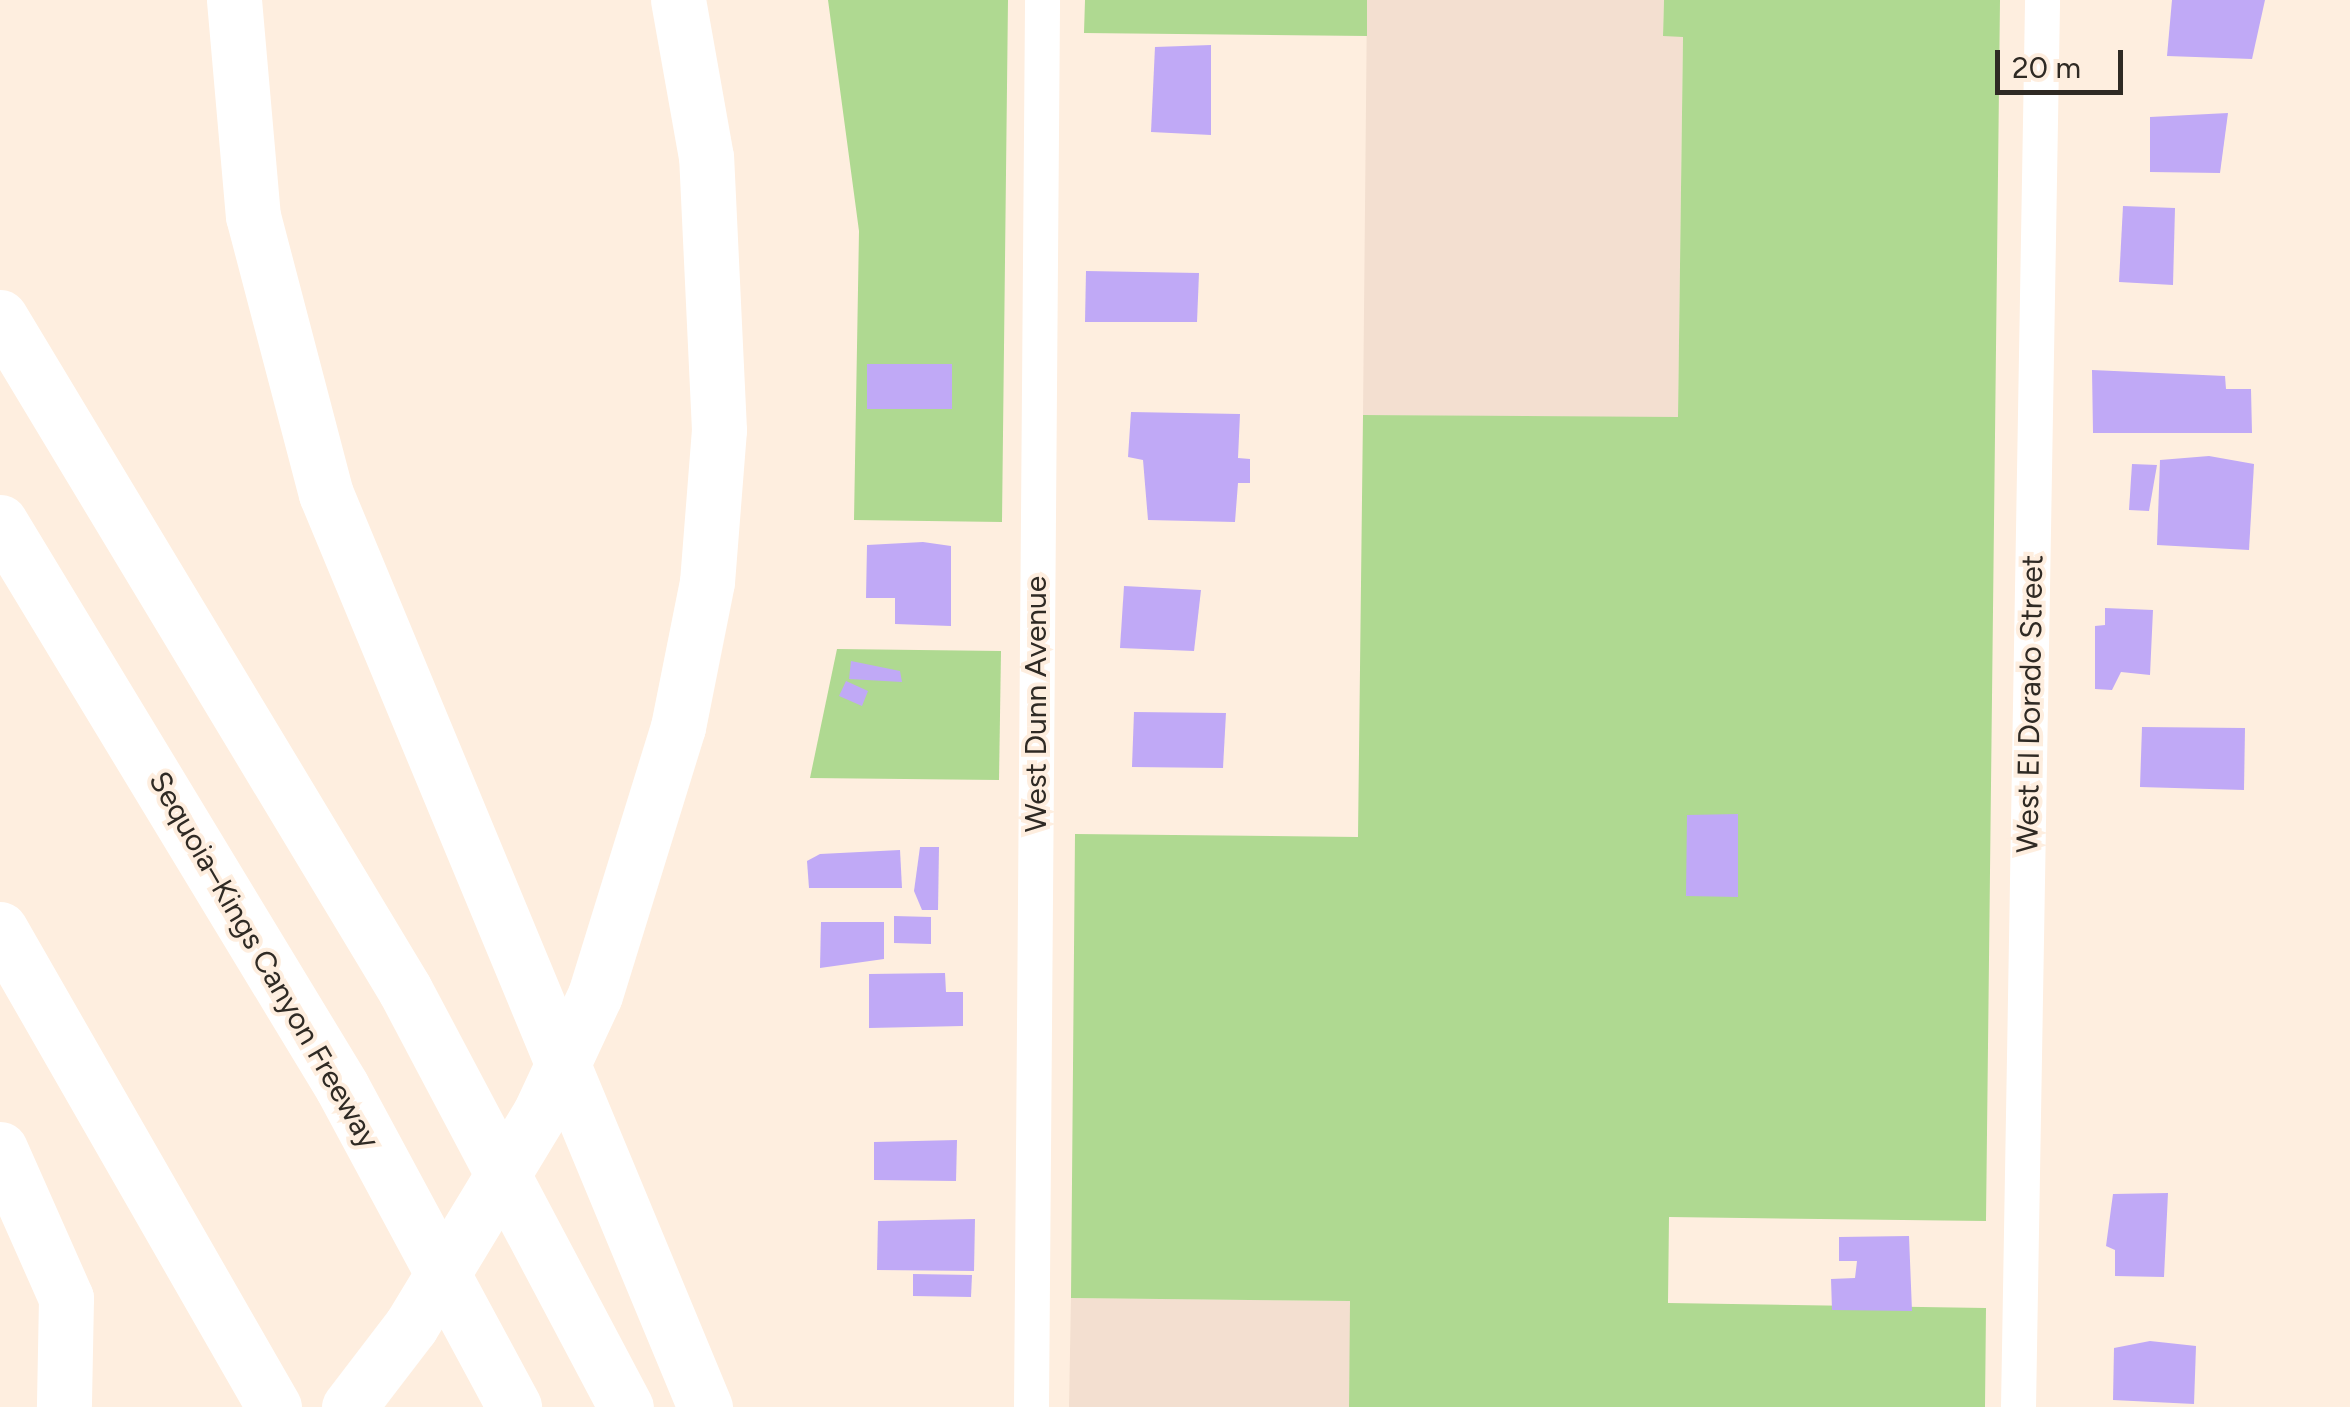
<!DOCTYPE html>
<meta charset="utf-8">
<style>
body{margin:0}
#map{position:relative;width:2350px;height:1407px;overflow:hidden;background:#feeedf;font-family:Figtree,sans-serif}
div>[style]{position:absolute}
.industrial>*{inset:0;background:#f3dfd0}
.green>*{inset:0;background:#afd991}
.building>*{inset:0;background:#c0a9f6}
.minor>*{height:35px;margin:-17.5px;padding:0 17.5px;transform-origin:17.5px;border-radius:17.5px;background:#fff}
.motorway>*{height:55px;margin:-27.5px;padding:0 27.5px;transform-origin:27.5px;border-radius:27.5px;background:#fff}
span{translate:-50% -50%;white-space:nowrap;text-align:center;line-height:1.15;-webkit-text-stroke:8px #feeedf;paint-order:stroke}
.street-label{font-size:30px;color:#2f2a24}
.scale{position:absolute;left:1995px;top:50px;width:128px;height:45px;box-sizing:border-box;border:5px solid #2f2a24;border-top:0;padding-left:12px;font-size:30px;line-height:35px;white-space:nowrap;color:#2f2a24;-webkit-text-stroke:8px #feeedf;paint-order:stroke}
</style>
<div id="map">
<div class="industrial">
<i style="clip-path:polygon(1367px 0,1664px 0,1663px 36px,1683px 36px,1678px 418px,1363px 415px)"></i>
<i style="clip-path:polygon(1071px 1298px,1351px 1301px,1349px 1407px,1069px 1407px)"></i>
</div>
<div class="green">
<i style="clip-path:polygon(828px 0,1008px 0,1002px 522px,854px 520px,859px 231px)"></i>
<i style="clip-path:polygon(1085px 0,1367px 0,1367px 36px,1084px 33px)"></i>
<i style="clip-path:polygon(1664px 0,2000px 0,1986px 1221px,1669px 1217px,1668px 1303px,1986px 1308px,1985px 1407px,1349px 1407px,1350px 1301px,1071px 1298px,1075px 834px,1358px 837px,1363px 415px,1678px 417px,1683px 37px,1663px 36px)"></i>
<i style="clip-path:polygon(837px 649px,1001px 651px,999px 780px,810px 778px)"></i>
</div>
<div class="building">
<i style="clip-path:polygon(2172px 0,2265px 0,2252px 59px,2167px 56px)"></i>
<i style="clip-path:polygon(1211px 45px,1211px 135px,1151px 132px,1155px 47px)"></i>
<i style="clip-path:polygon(2228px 113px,2220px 173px,2150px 172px,2150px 117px)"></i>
<i style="clip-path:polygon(2123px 206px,2175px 208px,2173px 285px,2119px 282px)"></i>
<i style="clip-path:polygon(1086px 271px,1199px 273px,1197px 322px,1085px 322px)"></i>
<i style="clip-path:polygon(867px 364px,952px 364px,952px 409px,867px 409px)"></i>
<i style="clip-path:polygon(2092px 370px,2225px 376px,2226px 389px,2251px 389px,2252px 433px,2093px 433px)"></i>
<i style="clip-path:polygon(1131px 412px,1240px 414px,1238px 458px,1250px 459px,1250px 483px,1238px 483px,1235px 522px,1148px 520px,1143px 460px,1128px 457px)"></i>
<i style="clip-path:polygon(2209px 456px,2254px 464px,2249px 550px,2157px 545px,2160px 460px)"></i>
<i style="clip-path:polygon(2132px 464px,2157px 465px,2149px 511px,2129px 510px)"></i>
<i style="clip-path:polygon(923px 542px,951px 546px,951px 626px,895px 624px,895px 598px,866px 598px,867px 545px)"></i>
<i style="clip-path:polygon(1124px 586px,1201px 590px,1194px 651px,1120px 648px)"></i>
<i style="clip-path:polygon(2105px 608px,2153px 610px,2150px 675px,2121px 672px,2112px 690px,2095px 689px,2095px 626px,2105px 625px)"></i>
<i style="clip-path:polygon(851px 661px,900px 671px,902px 682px,849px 679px)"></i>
<i style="clip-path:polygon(846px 681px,868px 691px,862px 706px,839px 696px)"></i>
<i style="clip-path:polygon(1134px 712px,1226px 713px,1223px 768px,1132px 767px)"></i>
<i style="clip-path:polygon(2142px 727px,2245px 728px,2244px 790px,2140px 787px)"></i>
<i style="clip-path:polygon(1738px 814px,1738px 897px,1686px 896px,1687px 815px)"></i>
<i style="clip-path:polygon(920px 847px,939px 847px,938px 910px,922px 910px,914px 891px)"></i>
<i style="clip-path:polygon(900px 850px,902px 888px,809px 888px,807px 861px,820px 854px)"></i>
<i style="clip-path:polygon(894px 916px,931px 917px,931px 944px,894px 943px)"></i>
<i style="clip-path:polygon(821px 922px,884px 922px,884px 959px,820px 968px)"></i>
<i style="clip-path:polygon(945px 973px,946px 992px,963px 992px,963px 1026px,869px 1028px,869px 974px)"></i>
<i style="clip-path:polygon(957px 1140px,956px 1181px,874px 1180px,874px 1142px)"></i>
<i style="clip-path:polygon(2168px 1193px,2164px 1277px,2115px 1276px,2115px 1250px,2106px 1246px,2113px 1194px)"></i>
<i style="clip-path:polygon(975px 1219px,974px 1271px,877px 1270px,878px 1221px)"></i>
<i style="clip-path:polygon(1909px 1236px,1912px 1311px,1832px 1310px,1831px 1279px,1855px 1278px,1857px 1261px,1839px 1261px,1839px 1237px)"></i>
<i style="clip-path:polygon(913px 1274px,972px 1275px,971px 1297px,913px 1296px)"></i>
<i style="clip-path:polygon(2150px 1341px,2196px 1346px,2194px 1404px,2113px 1400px,2114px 1348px)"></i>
</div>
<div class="minor">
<i style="left:1031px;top:1407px;width:1407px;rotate:-89.55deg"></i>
<i style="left:2018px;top:1407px;width:1407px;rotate:-89.02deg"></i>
</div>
<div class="motorway">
<i style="left:234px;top:0;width:217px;rotate:85deg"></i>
<i style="left:253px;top:216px;width:287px;rotate:75.3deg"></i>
<i style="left:326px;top:494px;width:989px;rotate:67.46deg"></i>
<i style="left:0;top:317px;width:785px;rotate:58.96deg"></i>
<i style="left:405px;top:990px;width:472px;rotate:62.1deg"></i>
<i style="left:0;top:522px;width:660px;rotate:58.81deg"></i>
<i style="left:342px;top:1087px;width:363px;rotate:61.7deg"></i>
<i style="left:0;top:929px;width:551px;rotate:60.18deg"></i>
<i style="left:0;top:1149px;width:163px;rotate:66.1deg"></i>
<i style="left:66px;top:1298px;width:109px;rotate:91.1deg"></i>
<i style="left:349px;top:1407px;width:102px;rotate:-52.6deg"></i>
<i style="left:411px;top:1326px;width:247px;rotate:-58.8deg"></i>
<i style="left:539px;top:1115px;width:132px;rotate:-65deg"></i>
<i style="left:595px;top:995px;width:281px;rotate:-72.8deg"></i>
<i style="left:678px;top:727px;width:148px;rotate:-78.7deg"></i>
<i style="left:707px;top:582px;width:152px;rotate:-85.5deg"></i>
<i style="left:719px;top:430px;width:273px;rotate:-92.7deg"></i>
<i style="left:706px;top:157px;width:159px;rotate:-100.1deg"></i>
</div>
<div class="street-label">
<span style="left:1036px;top:704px;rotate:-90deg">West Dunn Avenue</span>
<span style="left:2030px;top:704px;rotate:-89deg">West El Dorado Street</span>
<span style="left:264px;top:960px;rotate:60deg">Sequoia–Kings Canyon Freeway</span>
</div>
<div class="scale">20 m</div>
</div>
